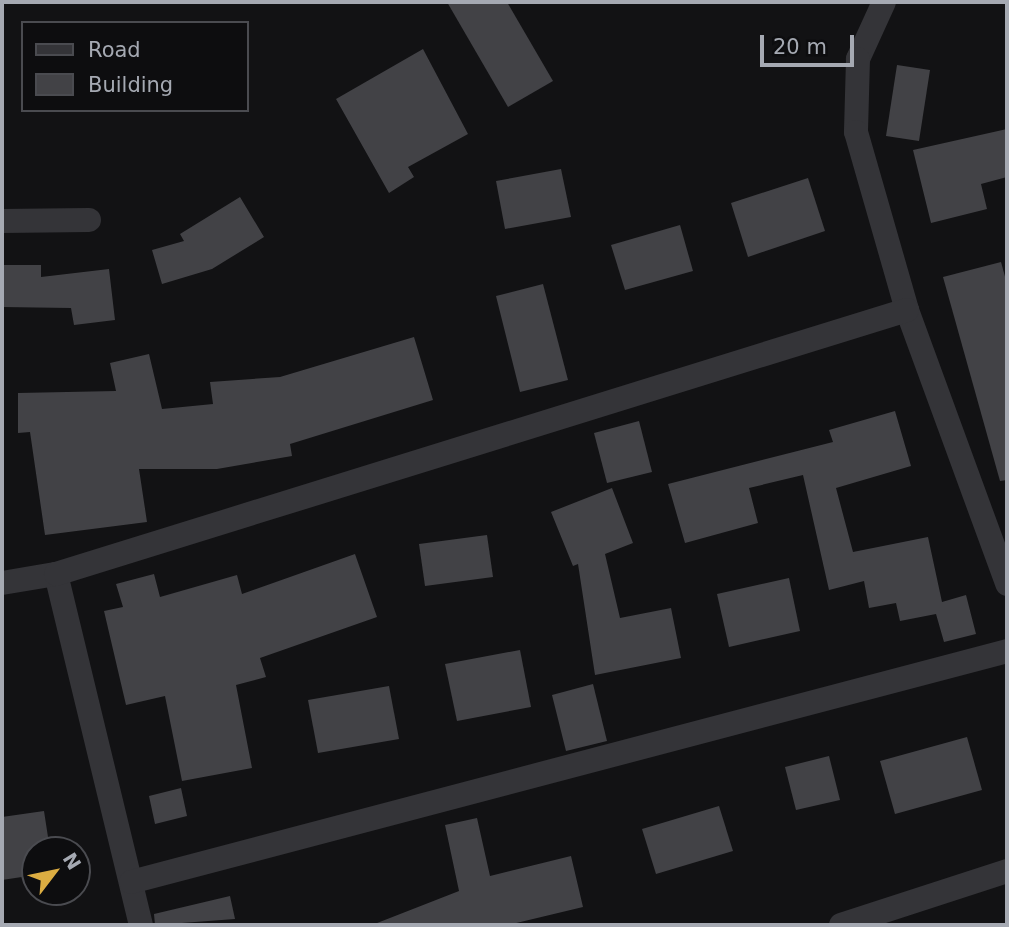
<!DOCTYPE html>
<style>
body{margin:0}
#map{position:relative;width:1009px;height:927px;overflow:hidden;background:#121214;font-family:"DejaVu Sans",sans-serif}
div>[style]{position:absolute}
.building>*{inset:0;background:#424246}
.minor>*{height:24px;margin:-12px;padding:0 12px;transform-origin:12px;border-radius:12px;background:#343438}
span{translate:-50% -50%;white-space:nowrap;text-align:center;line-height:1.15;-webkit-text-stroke:6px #0d0d0f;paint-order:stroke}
.frame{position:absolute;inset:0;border:4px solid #a5a9b2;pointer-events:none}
.legend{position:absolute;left:21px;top:21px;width:228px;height:91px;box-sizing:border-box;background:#0d0d0f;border:2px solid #4a4b50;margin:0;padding:9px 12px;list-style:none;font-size:21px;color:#a5a9b2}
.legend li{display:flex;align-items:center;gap:14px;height:35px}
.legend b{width:35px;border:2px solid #4a4b50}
.north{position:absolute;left:21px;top:836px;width:70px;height:70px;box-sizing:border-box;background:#0d0d0f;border:2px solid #4a4b50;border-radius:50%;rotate:58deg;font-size:19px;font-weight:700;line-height:28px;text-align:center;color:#a5a9b2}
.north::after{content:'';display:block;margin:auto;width:24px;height:32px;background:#dcad42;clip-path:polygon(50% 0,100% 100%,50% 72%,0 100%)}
.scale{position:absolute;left:760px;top:35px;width:94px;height:32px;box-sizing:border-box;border:4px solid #a5a9b2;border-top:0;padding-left:9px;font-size:21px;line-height:24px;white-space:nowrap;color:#a5a9b2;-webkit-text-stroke:5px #0d0d0f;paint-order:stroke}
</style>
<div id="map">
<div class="building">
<i style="clip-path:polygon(447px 2px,507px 2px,553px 81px,508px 107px)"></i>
<i style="clip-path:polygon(423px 49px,468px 134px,408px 167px,414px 177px,389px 193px,336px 99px)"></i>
<i style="clip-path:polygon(897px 65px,930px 70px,919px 141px,886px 136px)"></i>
<i style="clip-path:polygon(1007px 129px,1007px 177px,981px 184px,987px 209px,931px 223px,913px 150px)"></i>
<i style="clip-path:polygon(561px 169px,571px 217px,505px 229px,496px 181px)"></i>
<i style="clip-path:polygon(808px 178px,825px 231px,748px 257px,731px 203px)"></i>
<i style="clip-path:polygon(240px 197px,264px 237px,212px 269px,162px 284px,152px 250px,184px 241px,180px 234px)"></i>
<i style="clip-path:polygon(680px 225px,693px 271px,625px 290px,611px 245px)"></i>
<i style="clip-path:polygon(1001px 262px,1007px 284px,1007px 480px,1000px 481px,943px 277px)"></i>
<i style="clip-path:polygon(2px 265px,41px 265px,41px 277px,109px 269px,115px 320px,74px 325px,71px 308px,2px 307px)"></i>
<i style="clip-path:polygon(543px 284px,568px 380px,520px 392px,496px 296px)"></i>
<i style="clip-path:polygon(414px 337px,433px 400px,290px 444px,292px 456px,217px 469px,139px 469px,147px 522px,45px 535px,30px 432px,18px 433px,18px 393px,116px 391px,110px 363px,149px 354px,162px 409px,213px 404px,210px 382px,280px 377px)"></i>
<i style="clip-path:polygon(895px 411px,911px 466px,836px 488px,853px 552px,928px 537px,942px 602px,966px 595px,976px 634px,944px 642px,936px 614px,900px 621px,896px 603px,869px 608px,864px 581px,829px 590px,803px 475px,749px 488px,758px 523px,685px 543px,668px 484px,833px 442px,829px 430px)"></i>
<i style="clip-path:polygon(639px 421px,652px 472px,607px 483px,594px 433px)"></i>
<i style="clip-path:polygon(612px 488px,633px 543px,605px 554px,620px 618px,671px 608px,681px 658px,595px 675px,578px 564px,573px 566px,551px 512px)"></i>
<i style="clip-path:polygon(487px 535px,493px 577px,425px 586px,419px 544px)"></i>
<i style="clip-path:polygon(355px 554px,377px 617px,260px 658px,266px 677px,236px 685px,252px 768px,182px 781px,165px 696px,126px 705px,104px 611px,123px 607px,116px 584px,154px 574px,160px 597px,237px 575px,242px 594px)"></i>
<i style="clip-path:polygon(789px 578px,800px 631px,729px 647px,717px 594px)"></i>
<i style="clip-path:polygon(520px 650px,531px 707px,457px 721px,445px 664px)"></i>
<i style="clip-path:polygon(593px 684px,607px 741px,566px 751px,552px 695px)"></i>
<i style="clip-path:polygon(389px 686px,399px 739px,318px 753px,308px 700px)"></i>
<i style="clip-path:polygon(967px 737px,982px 790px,895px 814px,880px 761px)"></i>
<i style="clip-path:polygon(829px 756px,840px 800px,796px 810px,785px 767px)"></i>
<i style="clip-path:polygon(181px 788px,187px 816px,155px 824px,149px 796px)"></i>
<i style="clip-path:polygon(719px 806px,733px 851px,656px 874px,642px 829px)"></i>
<i style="clip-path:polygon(44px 811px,50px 850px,35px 850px,35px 875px,2px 880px,2px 817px)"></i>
<i style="clip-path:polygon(477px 818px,490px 876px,571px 856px,583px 907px,508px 925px,372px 925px,459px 891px,445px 825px)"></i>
<i style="clip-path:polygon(230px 896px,235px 919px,155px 925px,154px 914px)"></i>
</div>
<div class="minor">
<i style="left:884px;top:2px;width:63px;rotate:114.5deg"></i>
<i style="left:858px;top:59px;width:73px;rotate:91.6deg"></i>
<i style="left:856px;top:132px;width:185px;rotate:74deg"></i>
<i style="left:907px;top:310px;width:292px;rotate:69.9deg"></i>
<i style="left:2px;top:221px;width:87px;rotate:-0.7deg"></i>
<i style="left:56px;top:574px;width:361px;rotate:76.4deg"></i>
<i style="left:2px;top:583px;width:55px;rotate:-9.5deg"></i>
<i style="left:56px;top:574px;width:891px;rotate:-17.24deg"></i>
<i style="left:131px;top:882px;width:906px;rotate:-14.77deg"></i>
<i style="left:841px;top:925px;width:175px;rotate:-18deg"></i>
</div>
<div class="frame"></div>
<ul class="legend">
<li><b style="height:9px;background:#343438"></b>Road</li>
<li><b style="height:19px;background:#424246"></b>Building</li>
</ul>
<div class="north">N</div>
<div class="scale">20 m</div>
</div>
